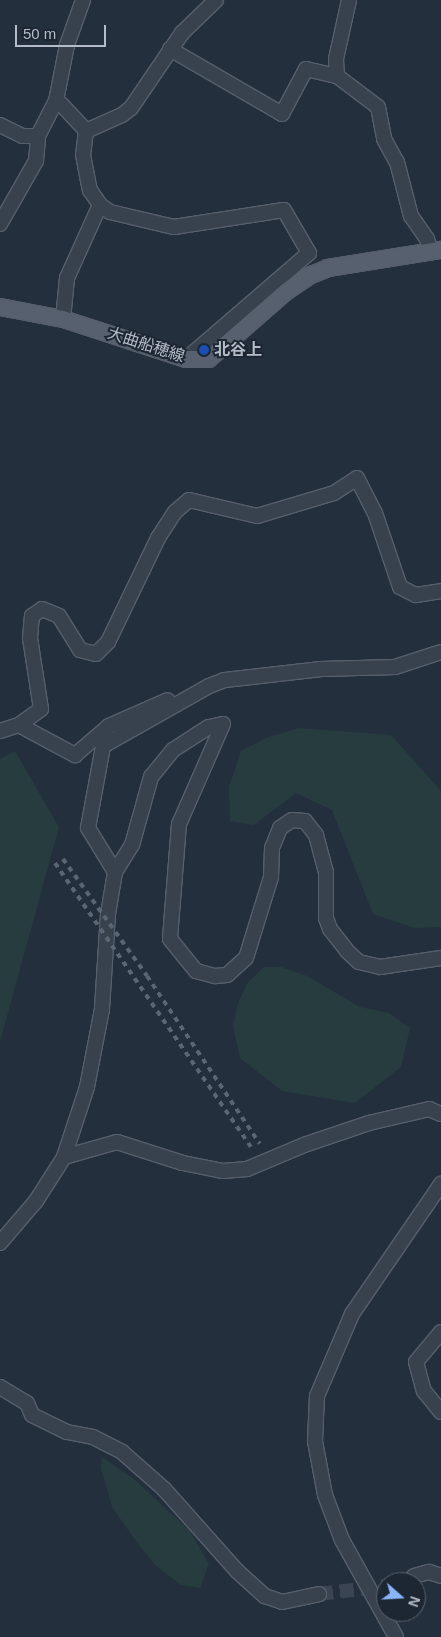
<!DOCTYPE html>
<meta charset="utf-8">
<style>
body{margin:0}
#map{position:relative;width:441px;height:1637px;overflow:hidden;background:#242f3e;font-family:Helvetica,"Noto Sans JP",sans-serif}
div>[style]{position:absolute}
.green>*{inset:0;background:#263c3f}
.minor-tunnel>*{height:14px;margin-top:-7px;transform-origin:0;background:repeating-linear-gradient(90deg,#3a4453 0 14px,transparent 0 21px)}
.roads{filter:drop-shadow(1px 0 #565f6c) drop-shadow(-1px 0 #565f6c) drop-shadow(0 1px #565f6c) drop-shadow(0 -1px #565f6c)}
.minor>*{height:14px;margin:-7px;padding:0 7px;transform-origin:7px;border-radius:7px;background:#38414e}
.major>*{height:16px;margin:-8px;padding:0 8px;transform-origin:8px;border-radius:8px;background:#56606e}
.rail>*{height:4px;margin-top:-2px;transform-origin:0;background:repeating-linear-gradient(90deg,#5a6575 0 5px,transparent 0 10px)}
.dots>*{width:14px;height:14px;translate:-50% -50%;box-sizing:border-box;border:2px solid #1d2633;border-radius:50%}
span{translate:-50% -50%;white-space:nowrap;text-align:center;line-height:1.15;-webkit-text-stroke:4px #1d2633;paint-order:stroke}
.street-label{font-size:16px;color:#b4bcc9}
.poi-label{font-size:16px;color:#b4bcc9;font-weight:700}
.left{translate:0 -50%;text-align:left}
.north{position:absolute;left:376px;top:1572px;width:50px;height:50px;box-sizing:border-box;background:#1d2633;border:1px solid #59626f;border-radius:50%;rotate:109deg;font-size:14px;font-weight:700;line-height:20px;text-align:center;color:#b4bcc9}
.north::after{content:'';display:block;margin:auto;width:18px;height:22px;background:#8ab4f8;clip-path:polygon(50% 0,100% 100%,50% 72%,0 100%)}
.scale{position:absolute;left:15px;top:25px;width:91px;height:22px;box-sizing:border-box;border:2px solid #b4bcc9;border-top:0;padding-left:6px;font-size:15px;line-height:18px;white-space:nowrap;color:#b4bcc9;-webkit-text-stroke:4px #1d2633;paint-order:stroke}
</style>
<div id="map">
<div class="green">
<i style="clip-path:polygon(299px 728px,391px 735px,441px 791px,441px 927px,415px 928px,373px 914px,332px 810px,296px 793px,254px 825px,230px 821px,229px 787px,241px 751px,268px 737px)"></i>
<i style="clip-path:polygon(15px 751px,59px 827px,0 1042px,0 759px)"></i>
<i style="clip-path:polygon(264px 967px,281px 967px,307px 976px,360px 1007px,389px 1013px,410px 1028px,401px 1067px,355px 1103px,282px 1091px,240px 1058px,233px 1026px,238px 1003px,248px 982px)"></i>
<i style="clip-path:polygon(102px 1457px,135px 1480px,190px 1531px,209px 1564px,200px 1588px,181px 1585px,155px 1565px,133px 1537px,112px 1507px,101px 1468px)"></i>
</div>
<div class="minor-tunnel">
<i style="left:402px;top:1582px;width:13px;rotate:-27deg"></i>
<i style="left:319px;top:1594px;width:67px;rotate:-6.8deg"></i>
</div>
<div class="roads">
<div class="minor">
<i style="left:349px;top:0;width:60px;rotate:102.4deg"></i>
<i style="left:336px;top:59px;width:17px;rotate:87deg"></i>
<i style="left:337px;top:76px;width:51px;rotate:37.1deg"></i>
<i style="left:378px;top:107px;width:33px;rotate:79deg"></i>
<i style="left:384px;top:139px;width:26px;rotate:61deg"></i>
<i style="left:397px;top:162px;width:56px;rotate:75.5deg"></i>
<i style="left:411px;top:216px;width:28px;rotate:55deg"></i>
<i style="left:427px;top:239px;width:14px;rotate:73deg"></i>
<i style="left:170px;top:49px;width:129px;rotate:30.1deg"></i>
<i style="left:282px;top:114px;width:51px;rotate:-61.9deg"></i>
<i style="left:306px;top:69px;width:32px;rotate:13deg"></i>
<i style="left:56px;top:101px;width:57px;rotate:-78.9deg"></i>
<i style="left:67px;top:45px;width:48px;rotate:-70.4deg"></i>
<i style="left:0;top:125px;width:25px;rotate:26deg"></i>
<i style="left:23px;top:136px;width:15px"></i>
<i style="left:38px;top:136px;width:39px;rotate:-63deg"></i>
<i style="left:56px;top:101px;width:7px;rotate:34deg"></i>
<i style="left:62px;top:105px;width:35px;rotate:47deg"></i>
<i style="left:86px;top:131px;width:24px;rotate:97deg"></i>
<i style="left:83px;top:155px;width:36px;rotate:79deg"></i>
<i style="left:90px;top:190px;width:18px;rotate:56deg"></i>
<i style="left:100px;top:205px;width:12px;rotate:35deg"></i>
<i style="left:110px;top:212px;width:66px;rotate:13.2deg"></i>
<i style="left:174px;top:227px;width:111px;rotate:-8.8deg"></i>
<i style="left:284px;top:210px;width:50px;rotate:59.8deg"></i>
<i style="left:309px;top:253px;width:162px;rotate:139.2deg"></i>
<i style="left:86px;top:131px;width:39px;rotate:-24deg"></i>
<i style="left:122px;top:115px;width:11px;rotate:-38deg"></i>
<i style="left:131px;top:108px;width:91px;rotate:-55.8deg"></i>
<i style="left:182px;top:33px;width:47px;rotate:-44.1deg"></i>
<i style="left:0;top:224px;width:73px;rotate:-60.3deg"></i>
<i style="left:36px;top:161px;width:25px;rotate:-85deg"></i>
<i style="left:63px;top:319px;width:41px;rotate:-84.4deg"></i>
<i style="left:67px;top:278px;width:80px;rotate:-65.7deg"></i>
<i style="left:19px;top:725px;width:64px;rotate:28.2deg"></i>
<i style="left:75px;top:755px;width:45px;rotate:-40.5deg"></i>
<i style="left:109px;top:726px;width:64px;rotate:-23.8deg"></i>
<i style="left:0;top:731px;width:20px;rotate:-18deg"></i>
<i style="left:19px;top:725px;width:27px;rotate:-36deg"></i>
<i style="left:41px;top:709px;width:72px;rotate:-98.8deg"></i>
<i style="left:30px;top:638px;width:22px;rotate:-85deg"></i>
<i style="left:32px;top:616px;width:12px;rotate:-35deg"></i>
<i style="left:42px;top:609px;width:18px;rotate:22deg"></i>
<i style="left:59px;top:616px;width:40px;rotate:58deg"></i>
<i style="left:80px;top:650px;width:16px;rotate:14deg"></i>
<i style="left:96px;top:654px;width:17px;rotate:-45deg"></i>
<i style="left:108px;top:642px;width:115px;rotate:-64.3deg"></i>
<i style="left:158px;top:538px;width:31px;rotate:-57deg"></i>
<i style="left:175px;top:512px;width:18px;rotate:-41deg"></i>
<i style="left:189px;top:500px;width:70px;rotate:13.2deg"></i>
<i style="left:257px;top:516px;width:80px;rotate:-16.6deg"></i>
<i style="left:334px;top:493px;width:27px;rotate:-33deg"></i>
<i style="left:357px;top:478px;width:39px;rotate:63deg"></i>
<i style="left:375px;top:513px;width:78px;rotate:71.3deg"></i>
<i style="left:400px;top:587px;width:18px;rotate:27deg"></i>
<i style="left:416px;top:595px;width:25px;rotate:-9deg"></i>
<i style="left:115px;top:872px;width:52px;rotate:-121.5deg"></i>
<i style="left:88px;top:828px;width:83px;rotate:-79.6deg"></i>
<i style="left:103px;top:746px;width:122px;rotate:-29.5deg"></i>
<i style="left:209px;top:686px;width:17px;rotate:-21deg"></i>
<i style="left:225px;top:680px;width:97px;rotate:-6.5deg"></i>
<i style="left:321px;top:669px;width:74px;rotate:-1.5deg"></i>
<i style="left:395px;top:667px;width:48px;rotate:-18.1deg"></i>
<i style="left:64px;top:1157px;width:55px;rotate:-15.8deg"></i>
<i style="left:117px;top:1142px;width:69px;rotate:17.7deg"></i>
<i style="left:183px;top:1163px;width:41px;rotate:11.3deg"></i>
<i style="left:223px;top:1171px;width:24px;rotate:-5deg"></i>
<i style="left:247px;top:1169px;width:62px;rotate:-22.8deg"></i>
<i style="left:304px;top:1145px;width:69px;rotate:-18.7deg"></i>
<i style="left:369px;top:1123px;width:62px;rotate:-13.1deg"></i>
<i style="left:429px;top:1109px;width:13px;rotate:23deg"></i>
<i style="left:0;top:1243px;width:55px;rotate:-49.4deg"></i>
<i style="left:36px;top:1201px;width:52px;rotate:-57.5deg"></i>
<i style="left:64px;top:1157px;width:74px;rotate:-71.8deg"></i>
<i style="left:87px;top:1087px;width:79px;rotate:-79.1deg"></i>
<i style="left:102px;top:1009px;width:95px;rotate:-86.4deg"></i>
<i style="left:108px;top:914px;width:43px;rotate:-80.5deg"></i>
<i style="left:115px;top:872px;width:32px;rotate:-58deg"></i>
<i style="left:132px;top:845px;width:71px;rotate:-74.4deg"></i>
<i style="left:151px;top:777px;width:35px;rotate:-51deg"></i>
<i style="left:173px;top:750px;width:27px;rotate:-33deg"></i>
<i style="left:196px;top:735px;width:15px;rotate:-32deg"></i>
<i style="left:209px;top:727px;width:14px;rotate:-12deg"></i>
<i style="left:223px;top:724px;width:109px;rotate:113.7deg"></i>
<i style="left:179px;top:824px;width:115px;rotate:94.5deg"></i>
<i style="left:170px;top:939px;width:41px;rotate:50.9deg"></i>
<i style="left:196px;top:971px;width:20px;rotate:15deg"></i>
<i style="left:215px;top:976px;width:12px;rotate:-5deg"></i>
<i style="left:227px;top:975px;width:25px;rotate:-42deg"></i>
<i style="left:246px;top:958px;width:85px;rotate:-72.8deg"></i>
<i style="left:271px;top:877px;width:29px;rotate:-88deg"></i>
<i style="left:272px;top:848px;width:22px;rotate:-68deg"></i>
<i style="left:280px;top:828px;width:14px;rotate:-34deg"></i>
<i style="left:292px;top:820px;width:13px;rotate:4deg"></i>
<i style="left:305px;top:821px;width:18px;rotate:52deg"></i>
<i style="left:316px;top:835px;width:38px;rotate:75deg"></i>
<i style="left:326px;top:872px;width:46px;rotate:90deg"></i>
<i style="left:326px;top:918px;width:12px;rotate:70deg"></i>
<i style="left:330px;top:929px;width:28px;rotate:52deg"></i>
<i style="left:347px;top:951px;width:16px;rotate:43deg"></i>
<i style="left:359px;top:962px;width:22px;rotate:13deg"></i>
<i style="left:380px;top:967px;width:62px;rotate:-8.4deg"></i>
<i style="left:441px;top:1332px;width:39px;rotate:130deg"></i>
<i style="left:416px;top:1362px;width:30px;rotate:75deg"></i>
<i style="left:424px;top:1391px;width:27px;rotate:51deg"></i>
<i style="left:0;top:1387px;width:31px;rotate:31deg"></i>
<i style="left:27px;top:1403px;width:13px;rotate:67deg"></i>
<i style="left:32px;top:1415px;width:39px;rotate:26deg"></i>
<i style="left:67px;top:1432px;width:26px;rotate:11deg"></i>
<i style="left:93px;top:1437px;width:33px;rotate:27deg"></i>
<i style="left:122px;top:1452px;width:56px;rotate:41.4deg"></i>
<i style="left:164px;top:1489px;width:110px;rotate:48.3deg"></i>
<i style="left:237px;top:1571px;width:38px;rotate:42deg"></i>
<i style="left:265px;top:1596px;width:18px;rotate:19deg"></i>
<i style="left:282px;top:1602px;width:38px;rotate:-12deg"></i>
<i style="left:414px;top:1576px;width:16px;rotate:-15deg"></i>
<i style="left:429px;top:1572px;width:13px;rotate:18deg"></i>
<i style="left:396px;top:1637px;width:111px;rotate:-119.1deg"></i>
<i style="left:342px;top:1540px;width:48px;rotate:-110.7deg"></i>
<i style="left:325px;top:1495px;width:55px;rotate:-100.5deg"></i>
<i style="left:315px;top:1441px;width:45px;rotate:-87.5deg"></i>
<i style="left:317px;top:1396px;width:89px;rotate:-66.9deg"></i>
<i style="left:352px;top:1314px;width:158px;rotate:-55.6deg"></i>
</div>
<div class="major">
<i style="left:0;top:307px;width:64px;rotate:10.8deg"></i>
<i style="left:63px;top:319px;width:129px;rotate:18deg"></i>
<i style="left:186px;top:359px;width:23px"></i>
<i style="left:209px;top:359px;width:103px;rotate:-41.1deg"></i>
<i style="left:287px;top:291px;width:29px;rotate:-34deg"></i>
<i style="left:311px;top:275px;width:18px;rotate:-22deg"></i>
<i style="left:328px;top:268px;width:114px;rotate:-9.1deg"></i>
</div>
</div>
<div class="rail">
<i style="left:63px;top:859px;width:144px;rotate:54.3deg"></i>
<i style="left:147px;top:976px;width:202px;rotate:56.1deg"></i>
<i style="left:55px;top:863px;width:345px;rotate:55.4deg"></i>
</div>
<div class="dots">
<i style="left:204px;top:350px;background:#1a4fb4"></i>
</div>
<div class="street-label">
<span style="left:146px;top:345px;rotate:18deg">大曲船穂線</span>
</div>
<div class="poi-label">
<span class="left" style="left:214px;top:350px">北谷上</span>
</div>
<div class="north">N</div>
<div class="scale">50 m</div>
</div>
